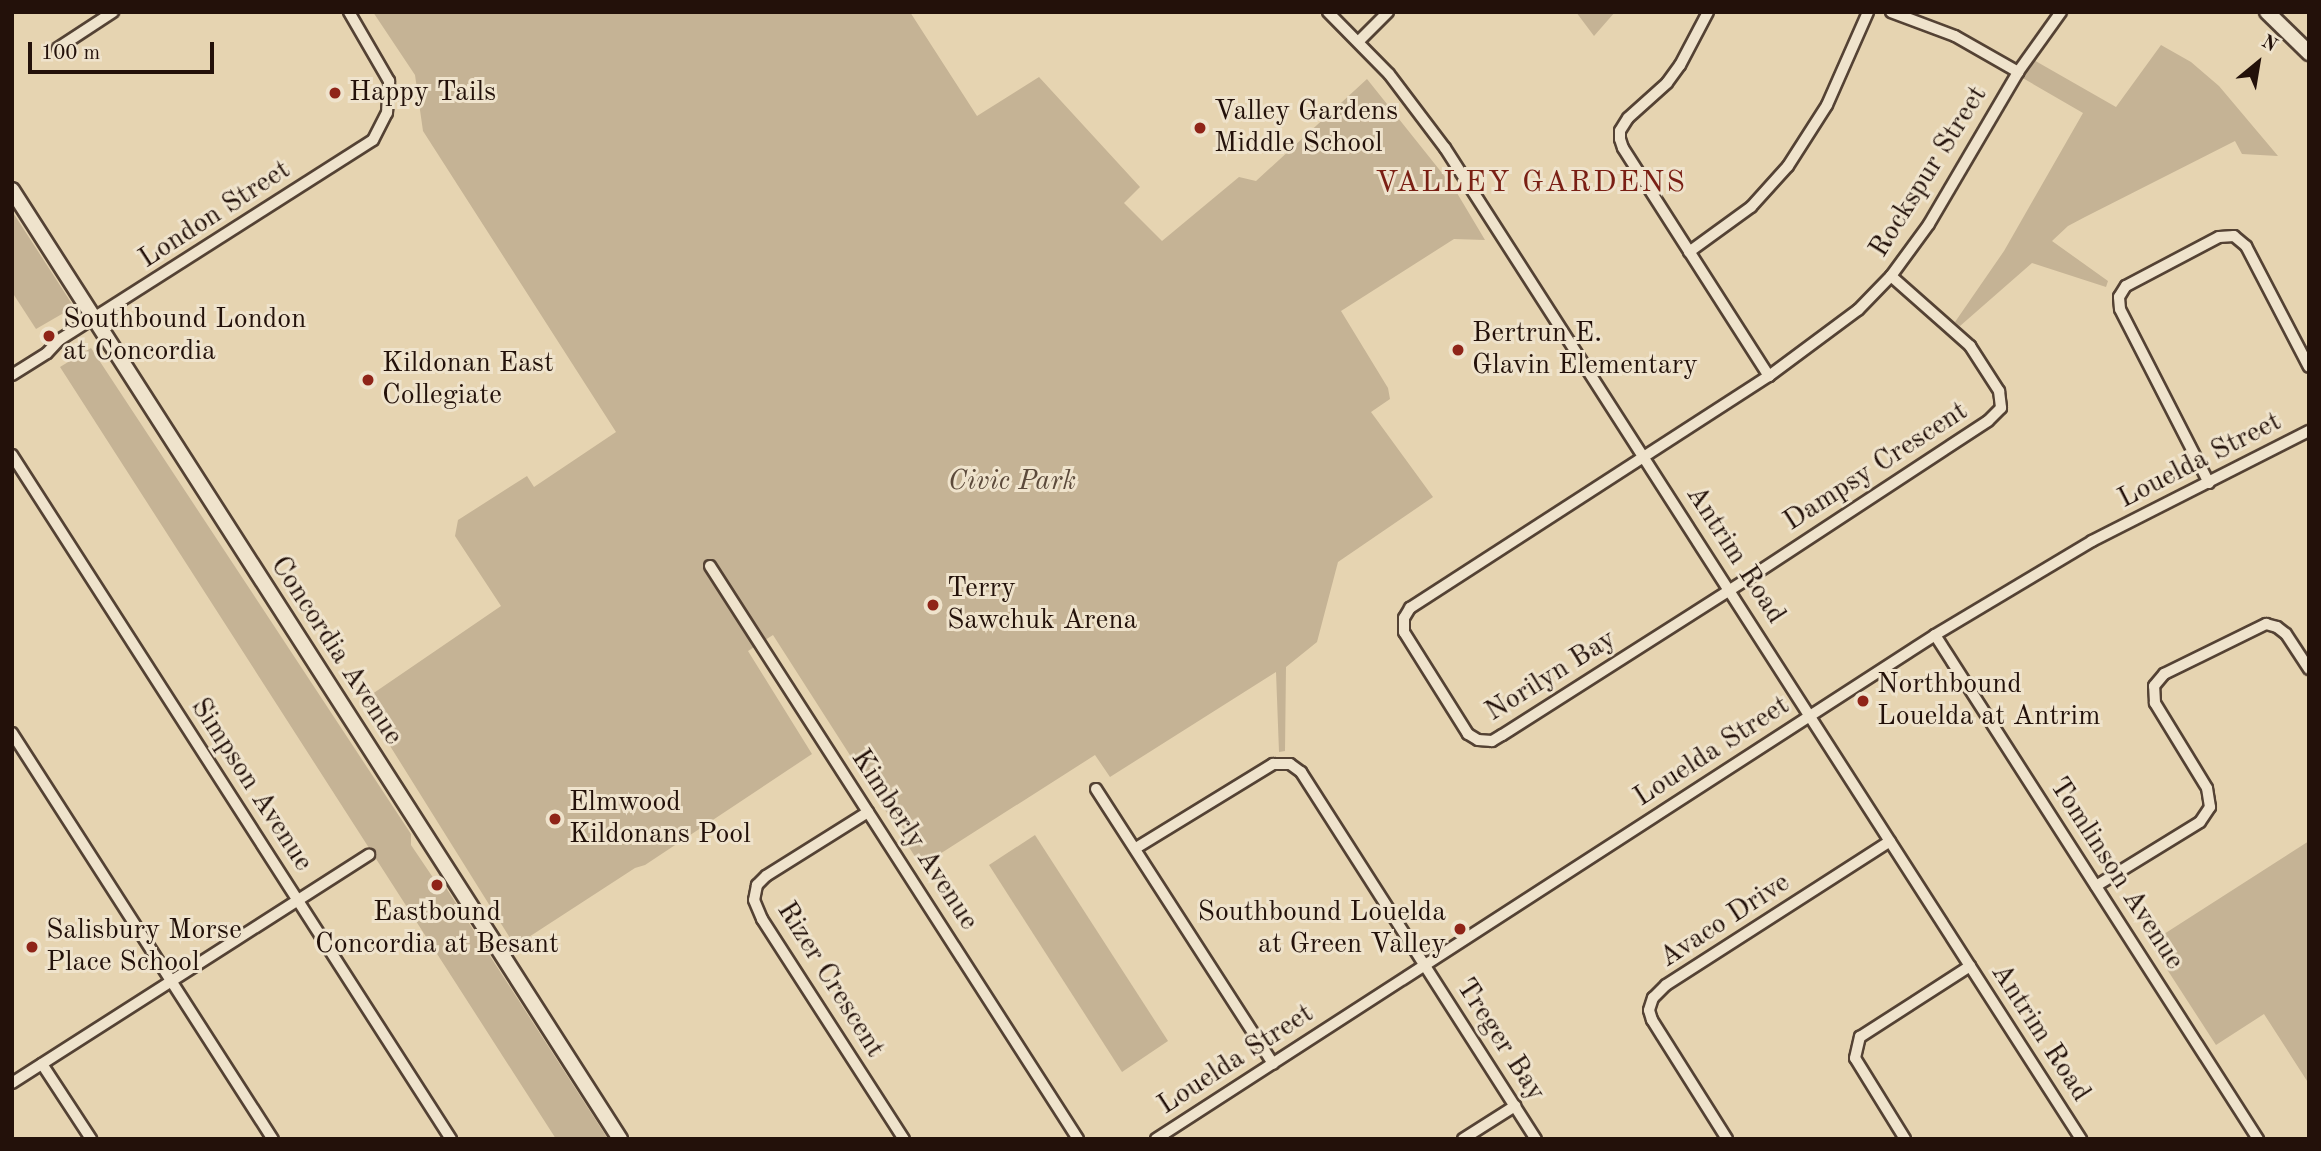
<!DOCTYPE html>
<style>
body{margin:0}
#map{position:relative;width:2321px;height:1151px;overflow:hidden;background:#e6d4b1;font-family:"Old Standard TT",serif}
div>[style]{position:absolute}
.green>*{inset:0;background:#c5b395}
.roads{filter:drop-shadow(2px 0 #544234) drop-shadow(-2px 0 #544234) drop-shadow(0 2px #544234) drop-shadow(0 -2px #544234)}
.street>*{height:10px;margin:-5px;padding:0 5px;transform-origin:5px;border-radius:5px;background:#efe3cc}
.secondary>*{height:14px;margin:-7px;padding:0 7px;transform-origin:7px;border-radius:7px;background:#efe3cc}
.dots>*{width:19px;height:19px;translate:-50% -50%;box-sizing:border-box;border:4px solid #efe3cc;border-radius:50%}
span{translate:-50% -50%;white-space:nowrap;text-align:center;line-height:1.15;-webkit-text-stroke:6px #efe3cc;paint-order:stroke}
.poi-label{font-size:28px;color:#23110a}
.left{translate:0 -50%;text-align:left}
.right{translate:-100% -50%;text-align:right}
.street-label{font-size:28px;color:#23110a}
.park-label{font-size:28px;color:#5c4a3b;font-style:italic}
.neighbourhood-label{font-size:30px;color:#7a1f14;letter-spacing:2px}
.frame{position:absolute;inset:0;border:14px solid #23110a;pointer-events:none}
.north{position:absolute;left:2223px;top:28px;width:70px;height:70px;-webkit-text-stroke:5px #efe3cc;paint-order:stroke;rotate:30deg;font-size:19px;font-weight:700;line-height:28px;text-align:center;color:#23110a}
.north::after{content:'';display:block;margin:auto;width:24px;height:32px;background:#23110a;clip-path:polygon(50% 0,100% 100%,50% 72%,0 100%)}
.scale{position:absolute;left:28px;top:42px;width:186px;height:32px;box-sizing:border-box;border:4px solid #23110a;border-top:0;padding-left:9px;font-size:21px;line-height:24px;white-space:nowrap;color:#23110a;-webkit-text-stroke:5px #efe3cc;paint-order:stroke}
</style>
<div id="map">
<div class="green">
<i style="clip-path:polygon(373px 12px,910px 12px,977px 116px,1039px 77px,1140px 187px,1124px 203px,1162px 241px,1239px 177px,1256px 181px,1367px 79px,1454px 188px,1485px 240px,1454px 239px,1341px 311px,1388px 388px,1390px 399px,1371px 412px,1433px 497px,1338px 562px,1317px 642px,1286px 667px,1285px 751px,1279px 752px,1276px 672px,1110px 777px,1095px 755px,921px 866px,773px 635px,748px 651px,812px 754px,645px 865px,635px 868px,515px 946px,362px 701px,501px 606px,455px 536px,458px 520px,527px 476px,534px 487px,616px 432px,423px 131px,415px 75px)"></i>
<i style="clip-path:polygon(1576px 12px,1615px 12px,1594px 36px)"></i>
<i style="clip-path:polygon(2161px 45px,2191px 62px,2219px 86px,2278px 156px,2242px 154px,2235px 141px,2085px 217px,2068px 226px,2052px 241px,2108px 281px,2106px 287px,2032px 263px,1960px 326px,1955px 322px,2004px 251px,2083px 113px,2021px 77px,2032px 59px,2116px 107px)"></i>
<i style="clip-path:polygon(12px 211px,74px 307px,36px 329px,12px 292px)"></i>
<i style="clip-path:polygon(91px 348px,411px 834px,411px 845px,438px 885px,443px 883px,608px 1139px,556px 1139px,60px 367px)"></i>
<i style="clip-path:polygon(1035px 835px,1168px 1041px,1122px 1072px,989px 865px)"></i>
<i style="clip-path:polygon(2309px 841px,2309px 1084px,2264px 1014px,2216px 1045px,2150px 943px)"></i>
</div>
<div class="roads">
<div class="street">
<i style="left:1328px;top:12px;width:87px;rotate:45.5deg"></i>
<i style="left:1389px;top:74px;width:93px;rotate:52.9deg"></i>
<i style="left:1445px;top:148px;width:1178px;rotate:57.31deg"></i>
<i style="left:1708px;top:12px;width:60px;rotate:117.8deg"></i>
<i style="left:1680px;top:65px;width:22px;rotate:126deg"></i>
<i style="left:1667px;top:83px;width:52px;rotate:138.1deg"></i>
<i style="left:1628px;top:118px;width:15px;rotate:122deg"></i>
<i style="left:1620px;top:131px;width:8px;rotate:90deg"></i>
<i style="left:1620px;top:139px;width:9px;rotate:72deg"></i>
<i style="left:1623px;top:148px;width:271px;rotate:57.4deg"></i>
<i style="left:1891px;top:12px;width:68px;rotate:20.6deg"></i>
<i style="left:1955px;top:36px;width:73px;rotate:29.7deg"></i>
<i style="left:1359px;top:41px;width:41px;rotate:-45deg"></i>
<i style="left:58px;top:48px;width:66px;rotate:-33.2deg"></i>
<i style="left:1689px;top:252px;width:77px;rotate:-36deg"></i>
<i style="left:1751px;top:207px;width:55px;rotate:-47.9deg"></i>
<i style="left:1788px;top:166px;width:72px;rotate:-57.4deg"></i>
<i style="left:1827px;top:105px;width:102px;rotate:-66.2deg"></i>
<i style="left:1891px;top:276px;width:106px;rotate:41.5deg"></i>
<i style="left:1970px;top:346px;width:54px;rotate:57.2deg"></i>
<i style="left:1999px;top:391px;width:17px;rotate:83deg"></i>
<i style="left:2001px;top:408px;width:18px;rotate:135deg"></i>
<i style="left:1988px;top:421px;width:292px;rotate:146.7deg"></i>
<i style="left:1744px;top:581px;width:287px;rotate:147.5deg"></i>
<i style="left:1502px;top:735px;width:12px;rotate:149deg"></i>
<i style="left:1492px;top:741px;width:14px;rotate:-176deg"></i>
<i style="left:1478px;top:740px;width:12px;rotate:-149deg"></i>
<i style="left:1468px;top:734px;width:120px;rotate:-122.1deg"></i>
<i style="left:1404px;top:632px;width:14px;rotate:-90deg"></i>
<i style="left:1404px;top:618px;width:12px;rotate:-59deg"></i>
<i style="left:1410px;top:608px;width:427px;rotate:-32.9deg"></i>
<i style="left:1769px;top:376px;width:111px;rotate:-36.6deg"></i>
<i style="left:1858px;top:310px;width:47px;rotate:-45.9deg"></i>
<i style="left:1891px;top:276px;width:64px;rotate:-53.8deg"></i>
<i style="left:1929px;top:224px;width:176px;rotate:-59.6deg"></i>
<i style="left:2018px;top:72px;width:74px;rotate:-54.4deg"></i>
<i style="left:12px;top:375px;width:41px;rotate:-32.2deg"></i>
<i style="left:47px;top:353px;width:18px;rotate:-47deg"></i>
<i style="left:59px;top:340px;width:372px;rotate:-32.5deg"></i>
<i style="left:373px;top:140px;width:30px;rotate:-63deg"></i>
<i style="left:387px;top:113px;width:32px;rotate:-86deg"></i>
<i style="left:389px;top:81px;width:80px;rotate:-120.1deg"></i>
<i style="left:12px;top:455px;width:813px;rotate:57.31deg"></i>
<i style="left:2209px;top:483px;width:195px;rotate:-117.1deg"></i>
<i style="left:2120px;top:309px;width:12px;rotate:-95deg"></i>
<i style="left:2119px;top:297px;width:13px;rotate:-58deg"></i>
<i style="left:2126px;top:286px;width:105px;rotate:-27.8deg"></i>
<i style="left:2219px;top:237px;width:15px;rotate:-4deg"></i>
<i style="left:2234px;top:236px;width:16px;rotate:40deg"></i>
<i style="left:2246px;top:246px;width:136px;rotate:62.5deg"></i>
<i style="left:710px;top:566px;width:681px;rotate:57.29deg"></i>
<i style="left:1935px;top:635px;width:599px;rotate:57.35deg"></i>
<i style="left:12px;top:733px;width:483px;rotate:57.3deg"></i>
<i style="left:1096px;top:789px;width:327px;rotate:57.2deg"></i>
<i style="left:868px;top:812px;width:120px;rotate:147.9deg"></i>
<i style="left:766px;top:876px;width:13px;rotate:135deg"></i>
<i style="left:757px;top:885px;width:15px;rotate:101deg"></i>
<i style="left:754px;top:900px;width:21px;rotate:67deg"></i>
<i style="left:762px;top:919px;width:262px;rotate:57.2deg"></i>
<i style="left:1136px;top:848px;width:161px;rotate:-31.5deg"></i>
<i style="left:1273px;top:764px;width:17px"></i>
<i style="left:1290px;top:764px;width:14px;rotate:36deg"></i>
<i style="left:1301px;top:772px;width:436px;rotate:57.4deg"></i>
<i style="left:2096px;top:886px;width:122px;rotate:-31.6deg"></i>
<i style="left:2200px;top:822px;width:18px;rotate:-56deg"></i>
<i style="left:2210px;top:807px;width:19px;rotate:-99deg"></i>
<i style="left:2207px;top:788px;width:100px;rotate:-121.5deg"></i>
<i style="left:2155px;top:703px;width:17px;rotate:-93deg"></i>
<i style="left:2154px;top:686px;width:16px;rotate:-50deg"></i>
<i style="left:2164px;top:674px;width:114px;rotate:-26.1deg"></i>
<i style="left:2266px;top:624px;width:11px;rotate:15deg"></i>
<i style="left:2277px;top:627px;width:11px;rotate:38deg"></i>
<i style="left:2286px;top:634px;width:42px;rotate:56.7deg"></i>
<i style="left:42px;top:1064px;width:90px;rotate:56.8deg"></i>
<i style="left:12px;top:1083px;width:424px;rotate:-32.6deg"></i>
<i style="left:1156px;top:1139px;width:928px;rotate:-32.9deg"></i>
<i style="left:1935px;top:635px;width:183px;rotate:-30.9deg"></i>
<i style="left:2092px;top:541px;width:243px;rotate:-26.9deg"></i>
<i style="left:1463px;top:1139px;width:62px;rotate:-32.4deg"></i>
<i style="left:1727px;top:1139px;width:141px;rotate:-122.2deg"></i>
<i style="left:1652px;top:1020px;width:10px;rotate:-107deg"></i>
<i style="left:1649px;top:1010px;width:13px;rotate:-72deg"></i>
<i style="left:1653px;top:998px;width:18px;rotate:-45deg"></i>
<i style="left:1666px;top:985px;width:266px;rotate:-32.7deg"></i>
<i style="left:1905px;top:1139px;width:95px;rotate:-121.7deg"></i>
<i style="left:1855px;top:1058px;width:22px;rotate:-77deg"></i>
<i style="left:1860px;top:1037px;width:131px;rotate:-32.8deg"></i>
</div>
<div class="secondary">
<i style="left:2267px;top:12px;width:59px;rotate:44.3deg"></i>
<i style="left:12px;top:190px;width:1127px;rotate:57.35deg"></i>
</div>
</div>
<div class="dots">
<i style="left:335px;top:93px;background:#8f2418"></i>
<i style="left:1200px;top:128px;background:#8f2418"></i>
<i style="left:49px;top:336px;background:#8f2418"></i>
<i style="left:1458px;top:350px;background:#8f2418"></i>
<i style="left:368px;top:380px;background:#8f2418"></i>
<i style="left:933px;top:605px;background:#8f2418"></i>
<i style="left:1863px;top:701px;background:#8f2418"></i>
<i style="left:555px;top:819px;background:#8f2418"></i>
<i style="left:437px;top:885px;background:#8f2418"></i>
<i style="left:1460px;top:929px;background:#8f2418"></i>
<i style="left:32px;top:947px;background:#8f2418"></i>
</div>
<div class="poi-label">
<span class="left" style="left:349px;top:93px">Happy Tails</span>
<span class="left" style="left:1214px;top:128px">Valley Gardens<br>Middle School</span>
<span class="left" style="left:63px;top:336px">Southbound London<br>at Concordia</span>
<span class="left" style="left:1472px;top:350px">Bertrun E.<br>Glavin Elementary</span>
<span class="left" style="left:382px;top:380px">Kildonan East<br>Collegiate</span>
<span class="left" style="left:947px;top:605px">Terry<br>Sawchuk Arena</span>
<span class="left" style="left:1877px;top:701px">Northbound<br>Louelda at Antrim</span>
<span class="left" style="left:569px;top:819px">Elmwood<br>Kildonans Pool</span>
<span style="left:437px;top:929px">Eastbound<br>Concordia at Besant</span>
<span class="right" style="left:1446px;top:929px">Southbound Louelda<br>at Green Valley</span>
<span class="left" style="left:46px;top:947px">Salisbury Morse<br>Place School</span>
</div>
<div class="street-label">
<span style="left:1929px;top:172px;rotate:-58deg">Rockspur Street</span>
<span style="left:215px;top:215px;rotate:-33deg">London Street</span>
<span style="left:2200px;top:461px;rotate:-27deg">Louelda Street</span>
<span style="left:1876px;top:467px;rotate:-33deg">Dampsy Crescent</span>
<span style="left:1735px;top:555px;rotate:57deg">Antrim Road</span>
<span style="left:336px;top:651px;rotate:57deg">Concordia Avenue</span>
<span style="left:1551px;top:676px;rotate:-32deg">Norilyn Bay</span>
<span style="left:1712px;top:752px;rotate:-33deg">Louelda Street</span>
<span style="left:251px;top:785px;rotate:57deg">Simpson Avenue</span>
<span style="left:914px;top:840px;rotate:57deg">Kimberly Avenue</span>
<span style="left:2116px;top:874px;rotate:57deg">Tomlinson Avenue</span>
<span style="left:1725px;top:921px;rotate:-33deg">Avaco Drive</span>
<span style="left:830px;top:980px;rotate:58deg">Rizer Crescent</span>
<span style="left:2040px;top:1033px;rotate:57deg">Antrim Road</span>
<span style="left:1500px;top:1040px;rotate:57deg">Treger Bay</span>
<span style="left:1236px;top:1060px;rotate:-33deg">Louelda Street</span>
</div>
<div class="park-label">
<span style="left:1012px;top:482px">Civic Park</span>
</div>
<div class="neighbourhood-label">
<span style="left:1531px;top:183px">VALLEY GARDENS</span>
</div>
<div class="frame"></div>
<div class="north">N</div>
<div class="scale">100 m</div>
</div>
